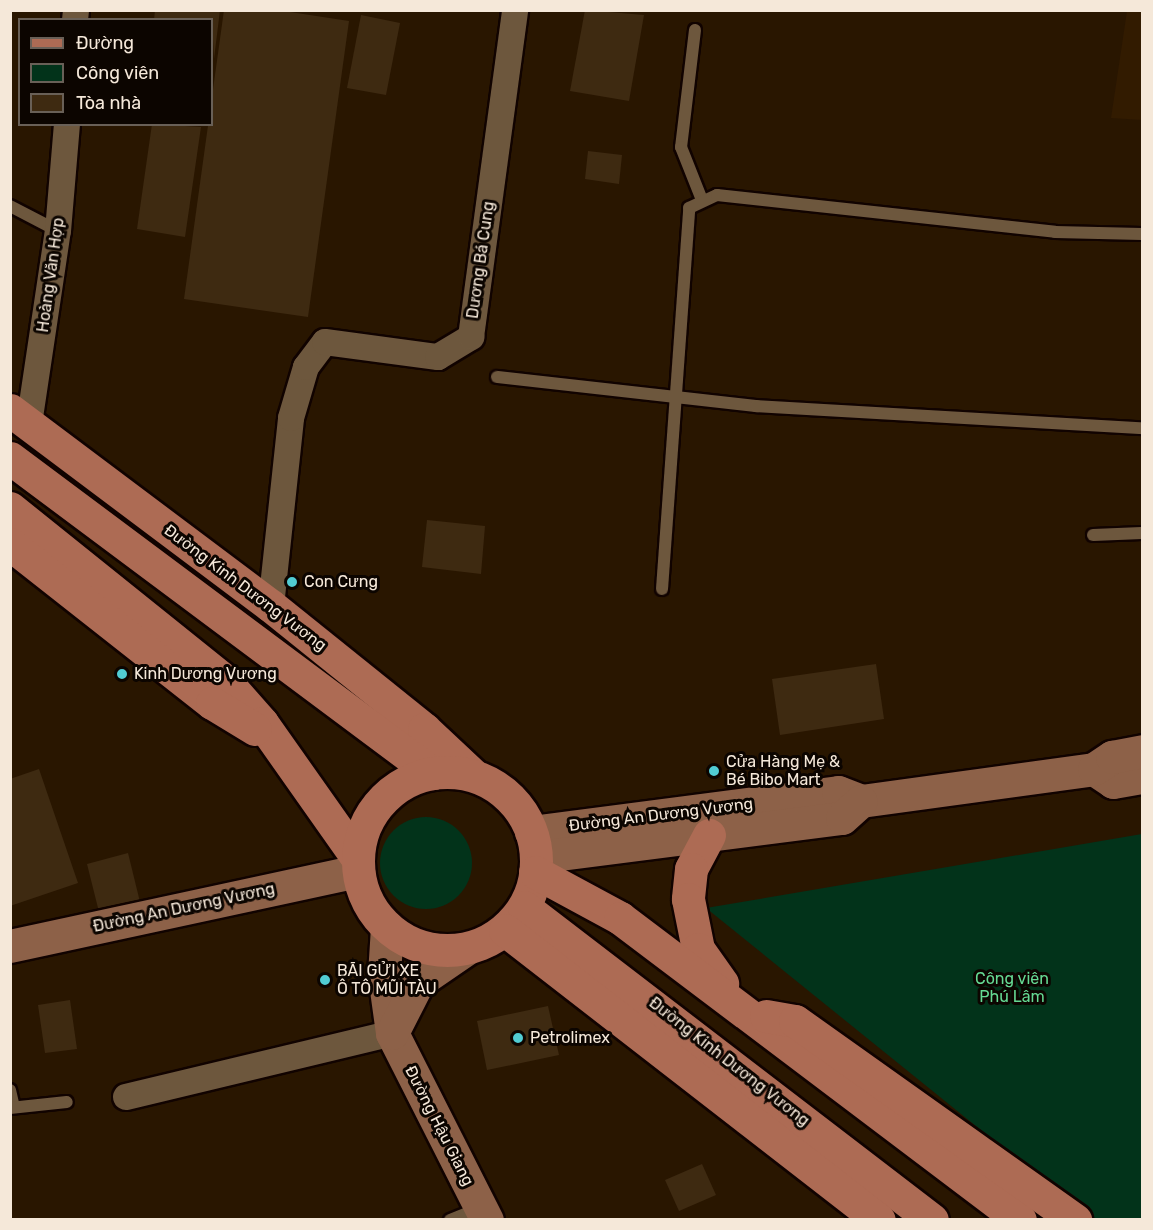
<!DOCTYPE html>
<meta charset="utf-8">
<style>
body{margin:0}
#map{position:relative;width:1153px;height:1230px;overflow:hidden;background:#291600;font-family:Rubik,sans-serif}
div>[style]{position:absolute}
.built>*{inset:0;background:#321b00}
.green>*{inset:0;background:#02331a}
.round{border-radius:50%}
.building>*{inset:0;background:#3e2a11}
.roads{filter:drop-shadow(2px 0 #110300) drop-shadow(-2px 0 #110300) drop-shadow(0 2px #110300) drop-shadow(0 -2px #110300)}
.lane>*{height:12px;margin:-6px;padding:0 6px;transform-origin:6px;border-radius:6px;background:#6d573d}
.street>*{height:26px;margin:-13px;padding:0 13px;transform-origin:13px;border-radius:13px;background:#6d573d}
.secondary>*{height:33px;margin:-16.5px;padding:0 16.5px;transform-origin:16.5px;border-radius:16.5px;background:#8d6148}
.primary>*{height:33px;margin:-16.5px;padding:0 16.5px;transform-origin:16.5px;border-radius:16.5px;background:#ad6b54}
.primary>.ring{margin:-16.5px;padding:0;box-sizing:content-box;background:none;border:33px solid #ad6b54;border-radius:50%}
.dots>*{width:16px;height:16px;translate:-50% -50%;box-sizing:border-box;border:3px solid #0c0500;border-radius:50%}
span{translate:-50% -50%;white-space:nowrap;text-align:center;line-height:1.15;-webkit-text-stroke:6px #0c0500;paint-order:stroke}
.street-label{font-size:16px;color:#f5e8d9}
.poi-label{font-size:16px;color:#f5e8d9}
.left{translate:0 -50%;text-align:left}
.park-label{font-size:16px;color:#65da93}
.frame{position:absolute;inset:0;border:12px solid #f5e8d9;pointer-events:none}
.legend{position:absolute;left:18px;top:18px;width:195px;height:108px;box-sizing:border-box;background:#0c0500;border:2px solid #696057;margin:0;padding:8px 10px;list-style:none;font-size:18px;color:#f5e8d9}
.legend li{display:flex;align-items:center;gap:12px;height:30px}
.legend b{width:30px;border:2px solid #696057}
</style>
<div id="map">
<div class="built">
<i style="clip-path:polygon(1127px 11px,1142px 11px,1142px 120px,1111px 118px)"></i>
</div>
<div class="green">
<i class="round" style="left:380px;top:817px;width:92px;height:92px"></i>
<i style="clip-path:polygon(1142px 834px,1142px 1219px,1091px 1219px,706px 908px)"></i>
</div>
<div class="building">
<i style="clip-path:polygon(155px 10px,220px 10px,214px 59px,212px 20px,154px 20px)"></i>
<i style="clip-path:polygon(224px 10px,277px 10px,349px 21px,308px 317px,184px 299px)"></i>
<i style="clip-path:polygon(585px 10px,644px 15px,629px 101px,570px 91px)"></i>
<i style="clip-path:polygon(361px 15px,400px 23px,386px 95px,347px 88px)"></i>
<i style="clip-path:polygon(152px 124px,201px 127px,185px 237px,137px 229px)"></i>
<i style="clip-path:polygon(588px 151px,622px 155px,619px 184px,585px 179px)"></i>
<i style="clip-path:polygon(427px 520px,485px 526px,481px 574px,422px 567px)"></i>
<i style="clip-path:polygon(876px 664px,884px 719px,780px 735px,772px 679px)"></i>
<i style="clip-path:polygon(39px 769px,78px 883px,10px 906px,10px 779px)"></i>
<i style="clip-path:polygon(128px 853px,140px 902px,99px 912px,87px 864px)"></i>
<i style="clip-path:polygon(70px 1000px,77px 1049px,45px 1053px,38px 1005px)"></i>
<i style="clip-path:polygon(548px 1006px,559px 1055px,487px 1070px,477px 1021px)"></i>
<i style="clip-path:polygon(702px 1164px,716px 1195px,679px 1211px,665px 1180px)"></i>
</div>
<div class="roads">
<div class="lane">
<i style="left:695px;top:30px;width:118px;rotate:96.8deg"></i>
<i style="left:681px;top:147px;width:57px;rotate:68.4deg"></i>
<i style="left:10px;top:206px;width:54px;rotate:27.5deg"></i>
<i style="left:497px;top:377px;width:261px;rotate:6.4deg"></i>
<i style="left:756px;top:406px;width:387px;rotate:3.3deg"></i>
<i style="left:1093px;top:535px;width:49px;rotate:-2.3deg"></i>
<i style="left:662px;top:589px;width:382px;rotate:-85.9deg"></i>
<i style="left:689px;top:208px;width:31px;rotate:-25deg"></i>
<i style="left:717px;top:195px;width:340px;rotate:6.2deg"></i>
<i style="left:1055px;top:232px;width:87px;rotate:1.3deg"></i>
<i style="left:10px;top:1090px;width:17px;rotate:77deg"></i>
<i style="left:10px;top:1108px;width:57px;rotate:-6deg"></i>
<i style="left:450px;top:1220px;width:32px;rotate:-22deg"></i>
</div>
<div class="street">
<i style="left:75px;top:20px;width:10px;rotate:-84deg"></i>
<i style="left:29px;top:424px;width:195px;rotate:-81.5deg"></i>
<i style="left:58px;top:231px;width:107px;rotate:-85.2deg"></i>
<i style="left:271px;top:606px;width:189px;rotate:-83.9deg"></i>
<i style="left:291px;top:418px;width:53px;rotate:-73.6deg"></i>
<i style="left:306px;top:367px;width:31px;rotate:-53deg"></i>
<i style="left:325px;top:342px;width:114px;rotate:7.6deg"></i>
<i style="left:438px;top:357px;width:39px;rotate:-31deg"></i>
<i style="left:471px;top:337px;width:330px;rotate:-82.3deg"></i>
<i style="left:126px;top:1097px;width:274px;rotate:-13.5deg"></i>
</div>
<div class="secondary">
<i style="left:1094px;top:769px;width:23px;rotate:34deg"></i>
<i style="left:1113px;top:782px;width:29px;rotate:-10deg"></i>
<i style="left:531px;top:832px;width:310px;rotate:-7.4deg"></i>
<i style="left:838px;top:792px;width:25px;rotate:21deg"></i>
<i style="left:861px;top:801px;width:235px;rotate:-7.8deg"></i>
<i style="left:1094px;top:769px;width:22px;rotate:-34deg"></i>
<i style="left:1112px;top:757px;width:31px;rotate:-11deg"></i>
<i style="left:537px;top:857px;width:307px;rotate:-7.3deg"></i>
<i style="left:842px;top:818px;width:25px;rotate:-42deg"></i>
<i style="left:387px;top:927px;width:48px;rotate:93.6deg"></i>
<i style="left:384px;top:975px;width:59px;rotate:82.1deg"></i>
<i style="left:392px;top:1033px;width:210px;rotate:63.1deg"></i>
<i style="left:10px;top:946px;width:356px;rotate:-12.2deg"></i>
<i style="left:392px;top:1033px;width:57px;rotate:-63deg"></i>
<i style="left:418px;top:982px;width:58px;rotate:-34.5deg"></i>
</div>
<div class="primary">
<i style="left:10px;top:410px;width:326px;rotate:36.9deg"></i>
<i style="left:271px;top:606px;width:196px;rotate:38.8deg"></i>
<i style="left:424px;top:729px;width:67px;rotate:43.2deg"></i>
<i style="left:10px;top:458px;width:527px;rotate:36.74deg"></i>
<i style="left:10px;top:508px;width:276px;rotate:38.8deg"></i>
<i style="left:225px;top:681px;width:56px;rotate:48.6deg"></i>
<i style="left:262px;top:723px;width:166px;rotate:54.8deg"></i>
<i style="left:10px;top:544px;width:257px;rotate:38.2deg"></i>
<i style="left:212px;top:703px;width:50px;rotate:31.2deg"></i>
<i class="ring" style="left:358px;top:772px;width:145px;height:145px"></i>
<i style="left:709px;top:835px;width:38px;rotate:118deg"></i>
<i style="left:691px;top:869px;width:30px;rotate:96deg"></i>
<i style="left:688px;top:899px;width:51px;rotate:78.7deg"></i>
<i style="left:698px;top:949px;width:42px;rotate:54.8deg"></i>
<i style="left:535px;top:872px;width:97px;rotate:28.4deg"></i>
<i style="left:620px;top:918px;width:501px;rotate:37.05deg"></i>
<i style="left:524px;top:907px;width:514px;rotate:37.49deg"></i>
<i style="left:505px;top:930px;width:473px;rotate:37.8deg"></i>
<i style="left:766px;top:1016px;width:29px;rotate:10deg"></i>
<i style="left:795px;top:1021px;width:344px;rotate:35.4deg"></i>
</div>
</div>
<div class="dots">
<i style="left:292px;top:582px;background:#51ccd3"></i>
<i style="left:122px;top:674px;background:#51ccd3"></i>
<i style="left:714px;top:771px;background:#51ccd3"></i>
<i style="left:325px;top:980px;background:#51ccd3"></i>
<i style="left:518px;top:1038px;background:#51ccd3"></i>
</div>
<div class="street-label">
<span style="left:481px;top:260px;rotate:-82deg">Dương Bá Cung</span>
<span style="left:51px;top:275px;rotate:-82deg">Hoàng Văn Hợp</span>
<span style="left:245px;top:588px;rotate:37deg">Đường Kinh Dương Vương</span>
<span style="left:661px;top:815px;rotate:-7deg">Đường An Dương Vương</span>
<span style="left:184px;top:908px;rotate:-12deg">Đường An Dương Vương</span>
<span style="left:729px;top:1062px;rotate:38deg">Đường Kinh Dương Vương</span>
<span style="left:439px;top:1126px;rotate:63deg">Đường Hậu Giang</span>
</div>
<div class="poi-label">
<span class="left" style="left:304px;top:582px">Con Cưng</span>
<span class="left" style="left:134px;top:674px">Kinh Dương Vương</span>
<span class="left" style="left:726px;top:771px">Cửa Hàng Mẹ &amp;<br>Bé Bibo Mart</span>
<span class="left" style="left:337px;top:980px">BÃI GỬI XE<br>Ô TÔ MŨI TÀU</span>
<span class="left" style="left:530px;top:1038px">Petrolimex</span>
</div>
<div class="park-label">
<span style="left:1012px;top:988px">Công viên<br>Phú Lâm</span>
</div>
<div class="frame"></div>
<ul class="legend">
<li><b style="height:8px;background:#ad6b54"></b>Đường</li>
<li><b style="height:16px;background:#02331a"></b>Công viên</li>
<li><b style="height:16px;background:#3e2a11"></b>Tòa nhà</li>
</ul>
</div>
